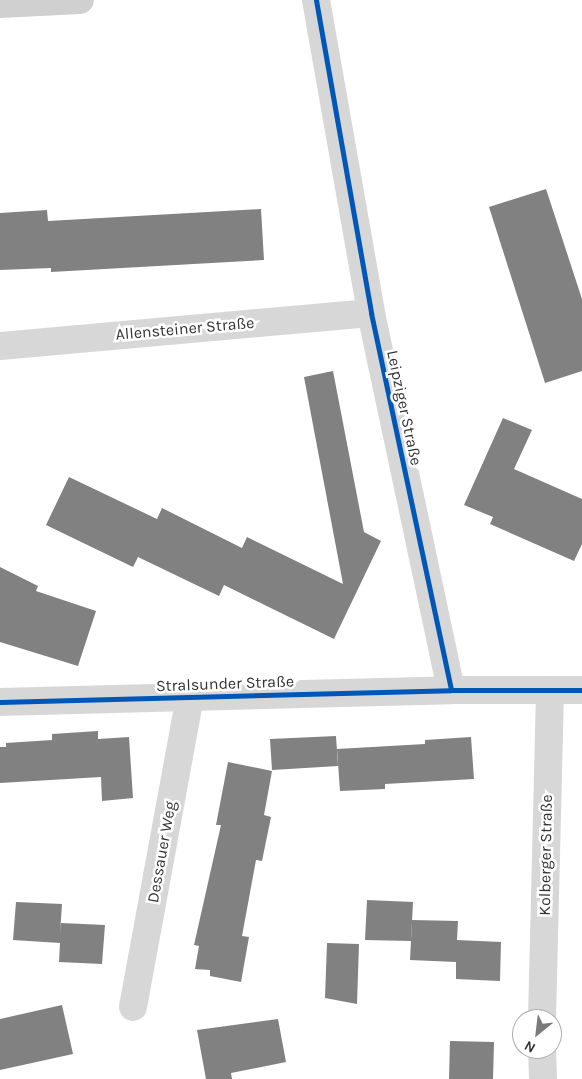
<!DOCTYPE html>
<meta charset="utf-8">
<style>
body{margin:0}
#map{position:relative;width:582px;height:1079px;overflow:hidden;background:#fff;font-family:Karla,sans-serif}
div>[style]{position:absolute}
.building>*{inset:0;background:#818181}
.street>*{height:28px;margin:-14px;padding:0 14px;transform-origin:14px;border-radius:14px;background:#d7d7d7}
.secondary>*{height:28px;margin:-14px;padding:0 14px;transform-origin:14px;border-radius:14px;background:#d0d0d0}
.cycleway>*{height:5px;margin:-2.5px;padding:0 2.5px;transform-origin:2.5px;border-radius:2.5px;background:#0057b8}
span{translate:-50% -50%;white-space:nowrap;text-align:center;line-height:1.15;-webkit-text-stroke:5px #fff;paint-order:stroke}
.street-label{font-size:16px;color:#333}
.north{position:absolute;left:512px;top:1009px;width:50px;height:50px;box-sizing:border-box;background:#fff;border:1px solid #adadad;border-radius:50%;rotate:209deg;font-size:14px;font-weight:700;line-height:20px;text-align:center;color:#333}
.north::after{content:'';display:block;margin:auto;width:18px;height:22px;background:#7a7a7a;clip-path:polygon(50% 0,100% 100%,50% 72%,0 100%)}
</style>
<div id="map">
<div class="building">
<i style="clip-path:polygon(546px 189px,582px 299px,582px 371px,545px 383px,489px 207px)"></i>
<i style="clip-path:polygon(261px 209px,264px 260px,51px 272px,51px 268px,0 270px,0 213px,47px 210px,48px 221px)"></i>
<i style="clip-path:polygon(333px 371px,364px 532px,381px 541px,334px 639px,224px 585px,219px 596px,138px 557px,133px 567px,46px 525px,69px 477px,157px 519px,162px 508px,242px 548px,247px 537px,343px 584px,304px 377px)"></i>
<i style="clip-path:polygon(503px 418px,532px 430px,514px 469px,582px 499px,582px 544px,574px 561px,490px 524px,493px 517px,464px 505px)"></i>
<i style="clip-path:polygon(0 567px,38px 586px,36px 591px,96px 611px,78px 666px,0 642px)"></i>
<i style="clip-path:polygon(98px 731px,98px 739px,129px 737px,133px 798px,102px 801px,101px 777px,0 783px,0 747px,6px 747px,6px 743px,52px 740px,52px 734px)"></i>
<i style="clip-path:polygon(336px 736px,338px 766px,272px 770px,270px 739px)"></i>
<i style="clip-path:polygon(471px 737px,474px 779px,385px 784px,385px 789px,340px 791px,337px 749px,425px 744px,425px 740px)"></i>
<i style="clip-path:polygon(228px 762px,272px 771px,264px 815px,271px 817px,262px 861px,256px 860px,242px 936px,249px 937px,241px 982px,210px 976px,210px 970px,195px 969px,199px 946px,194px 945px,221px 825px,216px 825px)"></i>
<i style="clip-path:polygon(367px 900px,413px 902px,411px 941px,365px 940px)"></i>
<i style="clip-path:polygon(16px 902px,62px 904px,60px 934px,61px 923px,105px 925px,102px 964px,59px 962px,60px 943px,13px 940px)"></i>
<i style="clip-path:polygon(412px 920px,458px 921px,457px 940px,501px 942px,500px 981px,456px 979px,456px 962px,410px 960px)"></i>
<i style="clip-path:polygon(327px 943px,359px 944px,357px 1004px,325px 998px)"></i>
<i style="clip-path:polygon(62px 1005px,73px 1054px,0 1070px,0 1019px)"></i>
<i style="clip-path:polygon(278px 1019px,286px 1062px,231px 1073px,232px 1079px,206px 1079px,197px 1030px)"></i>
<i style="clip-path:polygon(450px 1041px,494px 1042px,493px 1079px,449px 1079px)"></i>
</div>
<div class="street">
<i style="left:316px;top:0;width:318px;rotate:80deg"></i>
<i style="left:371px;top:313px;width:385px;rotate:78deg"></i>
<i style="left:451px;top:690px;width:131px"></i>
<i style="left:0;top:346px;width:372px;rotate:-5.1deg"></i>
<i style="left:0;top:702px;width:451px;rotate:-1.5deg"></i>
<i style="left:133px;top:1007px;width:315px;rotate:-79.6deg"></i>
<i style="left:542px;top:1019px;width:328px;rotate:-88.6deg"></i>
<i style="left:542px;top:1049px;width:30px;rotate:88deg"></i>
</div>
<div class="secondary">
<i style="left:0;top:4px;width:80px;rotate:-2.9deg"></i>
</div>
<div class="cycleway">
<i style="left:316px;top:0;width:318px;rotate:80deg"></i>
<i style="left:371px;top:313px;width:385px;rotate:78deg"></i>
<i style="left:451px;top:690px;width:131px"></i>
<i style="left:0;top:702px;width:451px;rotate:-1.5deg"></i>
</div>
<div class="street-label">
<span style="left:185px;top:329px;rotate:-5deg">Allensteiner Straße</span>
<span style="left:404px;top:408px;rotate:78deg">Leipziger Straße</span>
<span style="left:225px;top:684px;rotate:-2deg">Stralsunder Straße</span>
<span style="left:162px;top:852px;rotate:-80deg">Dessauer Weg</span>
<span style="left:546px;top:855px;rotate:-89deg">Kolberger Straße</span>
</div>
<div class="north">N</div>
</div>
